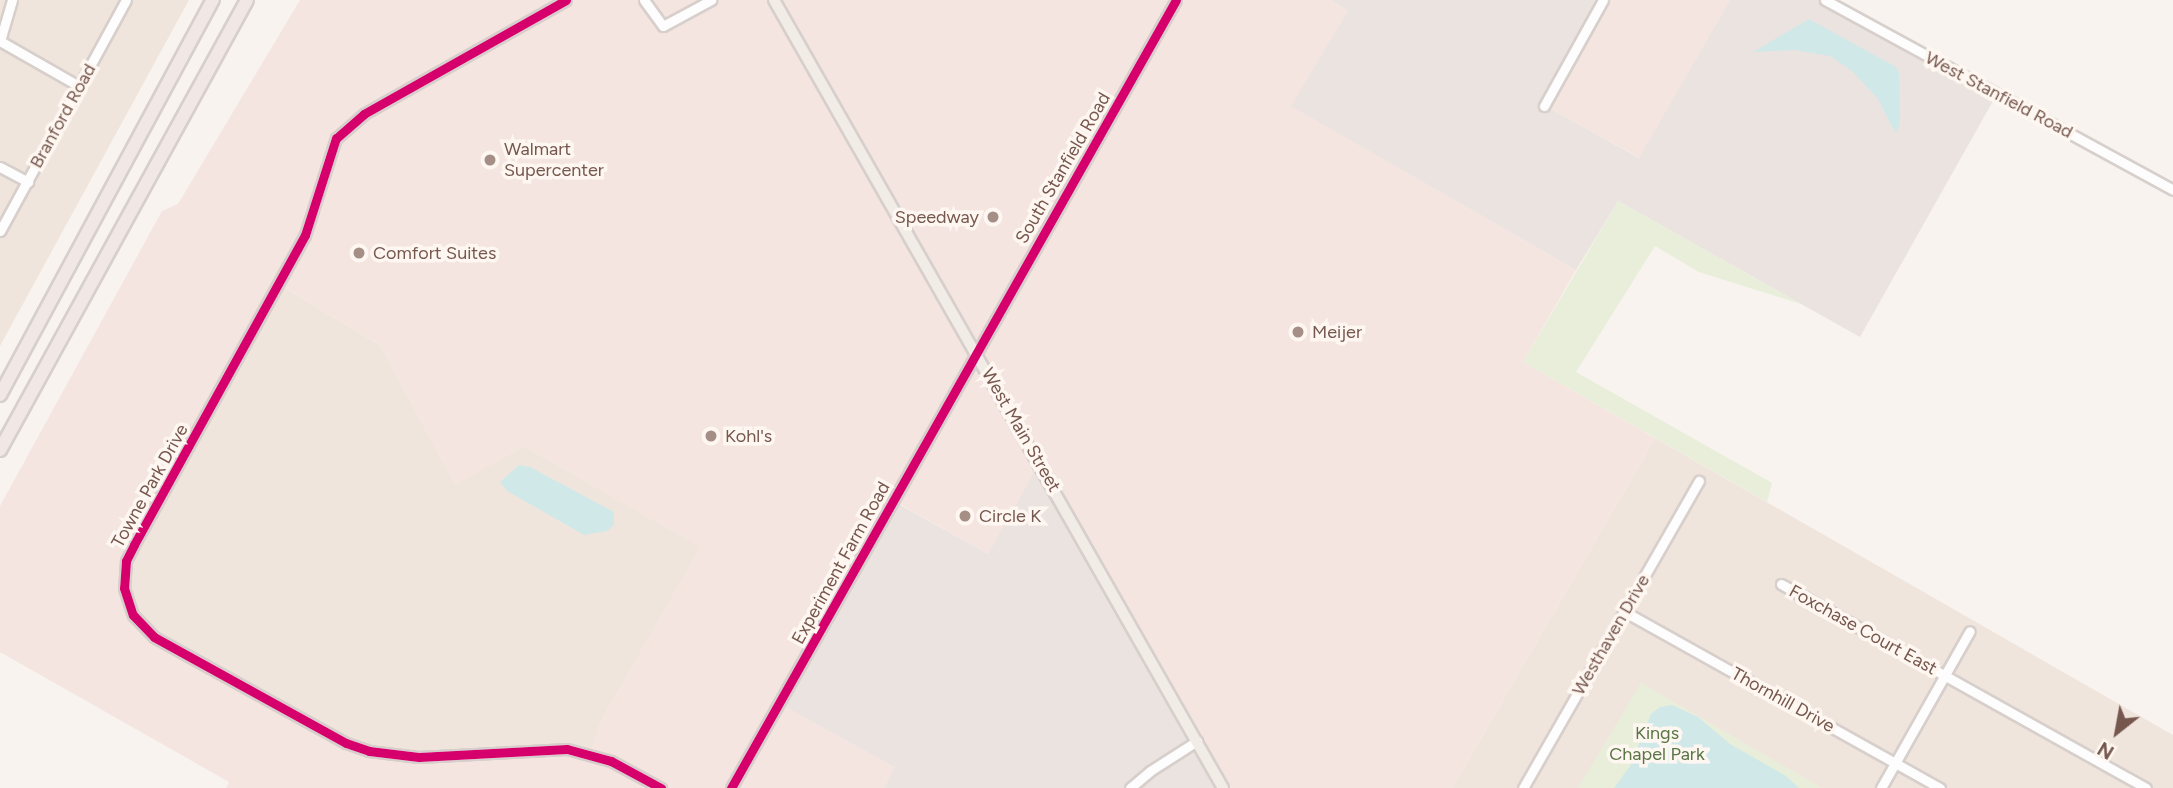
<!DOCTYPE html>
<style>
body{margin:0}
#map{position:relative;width:2173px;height:788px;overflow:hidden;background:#f8f3ef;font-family:Figtree,sans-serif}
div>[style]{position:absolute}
.residential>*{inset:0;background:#f0e5dd}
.commercial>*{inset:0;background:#f5e5e0}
.industrial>*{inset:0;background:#ebe3df}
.green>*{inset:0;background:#e8eeda}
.water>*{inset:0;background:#d0e9e8}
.roads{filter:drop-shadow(2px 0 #d7cfcb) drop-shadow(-2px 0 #d7cfcb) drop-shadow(0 2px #d7cfcb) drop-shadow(0 -2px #d7cfcb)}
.minor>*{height:9px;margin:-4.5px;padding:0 4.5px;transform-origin:4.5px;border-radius:4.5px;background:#fefdfd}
.major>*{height:10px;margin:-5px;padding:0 5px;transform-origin:5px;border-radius:5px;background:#f2ece7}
.highway>*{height:12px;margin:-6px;padding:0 6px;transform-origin:6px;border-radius:6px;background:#f1e8e6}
.cycleway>*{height:9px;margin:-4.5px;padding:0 4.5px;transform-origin:4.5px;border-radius:4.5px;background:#d6006c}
.dots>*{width:19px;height:19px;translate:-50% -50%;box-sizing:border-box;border:4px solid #fef7f1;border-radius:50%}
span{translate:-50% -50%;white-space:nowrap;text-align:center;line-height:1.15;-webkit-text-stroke:7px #fef7f1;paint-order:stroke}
.street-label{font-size:18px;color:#76574e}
.poi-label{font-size:18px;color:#76574e}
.left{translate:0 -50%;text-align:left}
.right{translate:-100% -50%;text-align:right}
.park-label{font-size:18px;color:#597544}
.north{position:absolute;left:2082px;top:697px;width:70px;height:70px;-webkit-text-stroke:5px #fef7f1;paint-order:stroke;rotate:211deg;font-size:19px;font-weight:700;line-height:28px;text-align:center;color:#76574e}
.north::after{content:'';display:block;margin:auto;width:24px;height:32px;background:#76574e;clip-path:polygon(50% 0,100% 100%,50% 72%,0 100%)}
</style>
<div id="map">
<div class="residential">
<i style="clip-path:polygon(0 0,189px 0,0 346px)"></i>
<i style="clip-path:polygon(280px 285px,380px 345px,455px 484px,524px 446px,701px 547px,600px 723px,591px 754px,419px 757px,369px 751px,154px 637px,127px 602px,126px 561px)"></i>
<i style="clip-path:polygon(1655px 438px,2173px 735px,2173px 788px,1452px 788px)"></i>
</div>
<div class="commercial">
<i style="clip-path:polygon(evenodd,300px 0,1331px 0,1348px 11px,1292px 106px,1576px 270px,1523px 362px,1655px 438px,1452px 788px,1223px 788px,988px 554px,894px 501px,780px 704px,896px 767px,884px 788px,226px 788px,229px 782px,0 652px,0 506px,162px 211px,178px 204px,300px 0,280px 285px,380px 345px,455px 485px,524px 446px,700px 547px,600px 723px,590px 754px,549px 747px,395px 755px,324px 733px,142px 627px,124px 588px,134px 545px,280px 285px)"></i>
<i style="clip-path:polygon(1603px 0,1730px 0,1640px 158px,1544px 106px)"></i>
</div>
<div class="industrial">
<i style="clip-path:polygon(1331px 0,1603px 0,1545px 106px,1639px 158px,1730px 0,1825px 0,1997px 94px,1860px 337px,1618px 201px,1576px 270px,1291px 106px,1348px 11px)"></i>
<i style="clip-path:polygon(1040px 462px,1223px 788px,884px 788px,895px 767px,780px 704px,893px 501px,988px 554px)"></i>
</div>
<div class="green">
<i style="clip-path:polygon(1618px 201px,1801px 304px,1699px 272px,1655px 246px,1576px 372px,1772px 483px,1767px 502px,1523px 362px)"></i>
<i style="clip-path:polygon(1641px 683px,1822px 788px,1578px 788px)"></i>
</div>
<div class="water">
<i style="clip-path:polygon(1809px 19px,1896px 67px,1899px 73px,1900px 125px,1895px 133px,1878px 99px,1852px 71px,1830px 56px,1794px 50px,1753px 52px)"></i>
<i style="clip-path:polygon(519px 465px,530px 467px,614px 512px,614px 525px,607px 531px,584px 535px,507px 491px,500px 482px)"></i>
<i style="clip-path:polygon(1672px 705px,1698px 717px,1730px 744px,1786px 776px,1799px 788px,1614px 788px,1630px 766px,1651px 714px,1660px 707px)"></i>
</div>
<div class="roads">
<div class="minor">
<i style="left:566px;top:0;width:232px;rotate:150.6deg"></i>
<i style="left:364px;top:114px;width:37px;rotate:139deg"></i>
<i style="left:336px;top:138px;width:102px;rotate:107.7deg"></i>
<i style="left:305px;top:235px;width:354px;rotate:118.9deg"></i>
<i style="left:134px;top:545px;width:18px;rotate:117deg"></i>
<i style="left:126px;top:561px;width:27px;rotate:94deg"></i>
<i style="left:124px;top:588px;width:28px;rotate:72deg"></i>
<i style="left:133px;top:615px;width:30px;rotate:46deg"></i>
<i style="left:154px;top:637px;width:219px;rotate:28.9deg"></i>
<i style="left:346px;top:743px;width:24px;rotate:19deg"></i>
<i style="left:369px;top:751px;width:50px;rotate:6.8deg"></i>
<i style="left:419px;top:757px;width:148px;rotate:-3.1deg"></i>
<i style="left:567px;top:749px;width:46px;rotate:15.3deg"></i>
<i style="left:611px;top:761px;width:57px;rotate:28.4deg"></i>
<i style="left:644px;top:0;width:32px;rotate:54deg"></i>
<i style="left:663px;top:26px;width:55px;rotate:-28.4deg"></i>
<i style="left:1825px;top:0;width:396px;rotate:28.6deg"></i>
<i style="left:0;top:41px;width:91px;rotate:29.7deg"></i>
<i style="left:0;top:41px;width:43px;rotate:-73.7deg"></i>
<i style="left:1544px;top:106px;width:121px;rotate:-60.9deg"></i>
<i style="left:0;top:167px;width:32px;rotate:28deg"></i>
<i style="left:0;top:231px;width:263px;rotate:-61.4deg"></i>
<i style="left:1781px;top:584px;width:418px;rotate:29.2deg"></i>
<i style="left:1625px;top:612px;width:361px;rotate:29.2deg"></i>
<i style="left:731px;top:788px;width:905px;rotate:-60.55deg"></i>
<i style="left:1130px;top:788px;width:26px;rotate:-40deg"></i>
<i style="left:1150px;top:771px;width:56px;rotate:-32.6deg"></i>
<i style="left:1523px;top:788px;width:354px;rotate:-60.2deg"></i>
<i style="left:1881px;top:788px;width:180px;rotate:-60.5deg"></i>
</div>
<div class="major">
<i style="left:774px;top:0;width:907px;rotate:60.33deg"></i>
</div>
<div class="highway">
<i style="left:0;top:395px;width:449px;rotate:-61.7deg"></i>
<i style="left:0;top:450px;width:513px;rotate:-61.24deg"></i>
</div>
</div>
<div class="cycleway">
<i style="left:566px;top:0;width:232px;rotate:150.6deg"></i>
<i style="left:364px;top:114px;width:37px;rotate:139deg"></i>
<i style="left:336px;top:138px;width:102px;rotate:107.7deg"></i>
<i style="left:305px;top:235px;width:354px;rotate:118.9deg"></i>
<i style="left:134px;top:545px;width:18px;rotate:117deg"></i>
<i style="left:126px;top:561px;width:27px;rotate:94deg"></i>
<i style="left:124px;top:588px;width:28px;rotate:72deg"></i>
<i style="left:133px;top:615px;width:30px;rotate:46deg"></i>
<i style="left:154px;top:637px;width:219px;rotate:28.9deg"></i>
<i style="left:346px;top:743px;width:24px;rotate:19deg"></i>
<i style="left:369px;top:751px;width:50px;rotate:6.8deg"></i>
<i style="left:419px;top:757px;width:148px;rotate:-3.1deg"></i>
<i style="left:567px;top:749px;width:46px;rotate:15.3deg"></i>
<i style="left:611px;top:761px;width:57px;rotate:28.4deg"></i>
<i style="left:731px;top:788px;width:905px;rotate:-60.55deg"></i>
</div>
<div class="dots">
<i style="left:490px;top:160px;background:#a48e86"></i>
<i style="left:993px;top:217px;background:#a48e86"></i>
<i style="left:359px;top:253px;background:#a48e86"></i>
<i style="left:1298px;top:332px;background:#a48e86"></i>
<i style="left:711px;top:436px;background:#a48e86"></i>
<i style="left:965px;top:516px;background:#a48e86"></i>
</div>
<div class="street-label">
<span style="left:1999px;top:95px;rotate:28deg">West Stanfield Road</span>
<span style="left:63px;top:116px;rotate:-61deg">Branford Road</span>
<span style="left:1063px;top:168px;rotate:-60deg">South Stanfield Road</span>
<span style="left:1021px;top:430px;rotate:60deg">West Main Street</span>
<span style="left:150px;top:486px;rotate:-61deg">Towne Park Drive</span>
<span style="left:841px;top:563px;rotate:-61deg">Experiment Farm Road</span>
<span style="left:1863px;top:630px;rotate:29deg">Foxchase Court East</span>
<span style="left:1611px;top:635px;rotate:-60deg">Westhaven Drive</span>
<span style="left:1783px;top:700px;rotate:29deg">Thornhill Drive</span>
</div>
<div class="poi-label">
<span class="left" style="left:504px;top:160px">Walmart<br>Supercenter</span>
<span class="right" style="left:979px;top:217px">Speedway</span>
<span class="left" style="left:373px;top:253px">Comfort Suites</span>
<span class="left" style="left:1312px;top:332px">Meijer</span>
<span class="left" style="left:725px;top:436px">Kohl's</span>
<span class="left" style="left:979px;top:516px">Circle K</span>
</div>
<div class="park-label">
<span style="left:1657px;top:744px">Kings<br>Chapel Park</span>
</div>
<div class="north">N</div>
</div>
